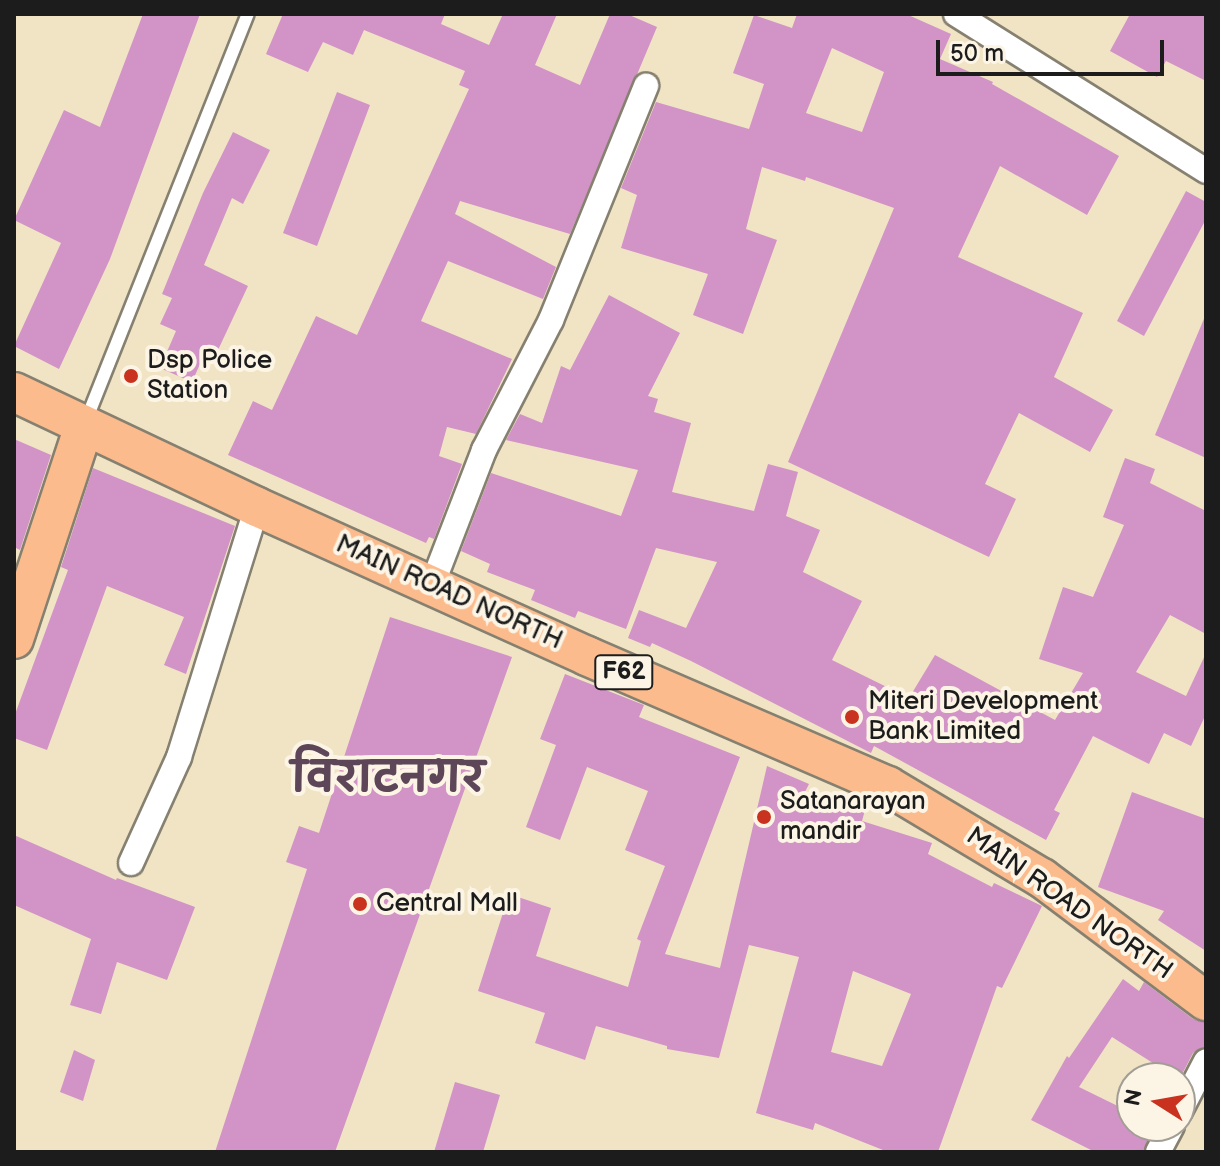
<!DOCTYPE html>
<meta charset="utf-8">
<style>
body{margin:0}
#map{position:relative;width:1220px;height:1166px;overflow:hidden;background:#f0e4c5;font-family:"Balsamiq Sans","Playpen Sans Deva",sans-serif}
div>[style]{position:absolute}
.building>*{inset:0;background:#d293c7}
.roads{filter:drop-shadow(2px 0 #868070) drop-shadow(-2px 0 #868070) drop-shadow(0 2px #868070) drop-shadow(0 -2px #868070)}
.service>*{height:12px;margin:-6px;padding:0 6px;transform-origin:6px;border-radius:6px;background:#fff}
.minor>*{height:24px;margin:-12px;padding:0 12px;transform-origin:12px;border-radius:12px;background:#fff}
.primary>*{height:38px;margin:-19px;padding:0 19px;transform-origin:19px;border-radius:19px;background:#fbbb8d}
.dots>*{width:22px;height:22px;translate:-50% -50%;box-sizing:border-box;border:4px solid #fcf5e5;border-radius:50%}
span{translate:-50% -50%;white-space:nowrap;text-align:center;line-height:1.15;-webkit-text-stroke:8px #fcf5e5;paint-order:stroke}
.shield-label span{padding:2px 6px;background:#fcf5e5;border:2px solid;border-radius:6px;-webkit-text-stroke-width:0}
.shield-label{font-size:24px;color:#1c1c1c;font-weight:700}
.poi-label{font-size:26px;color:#1c1c1c}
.left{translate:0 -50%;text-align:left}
.street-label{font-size:26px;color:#1c1c1c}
.town-label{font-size:42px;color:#5c4658;font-weight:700}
.frame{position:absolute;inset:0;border:16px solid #1c1c1c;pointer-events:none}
.north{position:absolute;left:1116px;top:1062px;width:80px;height:80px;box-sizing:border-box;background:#fcf5e5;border:2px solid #a29e95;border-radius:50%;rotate:281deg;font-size:22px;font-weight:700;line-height:32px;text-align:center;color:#1c1c1c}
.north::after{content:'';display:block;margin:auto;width:28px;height:36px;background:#c8321e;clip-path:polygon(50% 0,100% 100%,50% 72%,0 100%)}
.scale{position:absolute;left:936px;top:40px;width:228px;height:36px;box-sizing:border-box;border:4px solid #1c1c1c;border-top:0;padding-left:10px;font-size:24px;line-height:28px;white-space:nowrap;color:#1c1c1c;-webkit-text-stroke:6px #fcf5e5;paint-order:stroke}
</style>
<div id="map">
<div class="building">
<i style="clip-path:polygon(143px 14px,200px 14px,110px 259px,59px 369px,14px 346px,61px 243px,14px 220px,64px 110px,100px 127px)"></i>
<i style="clip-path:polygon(283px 14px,445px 14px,441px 24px,489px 45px,503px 14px,557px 14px,535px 65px,580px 85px,610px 14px,627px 14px,657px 27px,570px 234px,460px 201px,455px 214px,556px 267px,543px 299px,448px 261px,421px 321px,512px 359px,476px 434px,447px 427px,439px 456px,462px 464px,434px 539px,429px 537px,426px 543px,228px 455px,253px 401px,272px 410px,316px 316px,357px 335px,469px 89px,459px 85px,465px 71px,364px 30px,353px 55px,323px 42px,308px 72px,266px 54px)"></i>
<i style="clip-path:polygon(evenodd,797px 14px,906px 14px,951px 34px,940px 59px,993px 82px,992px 84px,1119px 156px,1087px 215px,1000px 166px,958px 257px,1083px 313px,1054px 377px,1113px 410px,1090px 452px,1019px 413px,985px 484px,1016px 499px,989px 557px,788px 462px,894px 208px,806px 177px,805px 181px,762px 167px,746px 229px,777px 240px,743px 334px,693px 315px,708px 274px,621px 248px,637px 195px,621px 188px,656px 102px,749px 129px,764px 84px,733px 73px,754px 15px,792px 28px,797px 14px,832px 48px,884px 72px,862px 132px,806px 113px,832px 48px)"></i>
<i style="clip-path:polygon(1130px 14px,1206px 14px,1206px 81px,1166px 61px,1157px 77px,1110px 51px)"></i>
<i style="clip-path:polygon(337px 92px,370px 105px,317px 246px,283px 233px)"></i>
<i style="clip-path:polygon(233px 132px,270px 150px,243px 204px,232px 198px,204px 265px,248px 286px,218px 350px,208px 346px,192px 382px,160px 368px,176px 331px,160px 324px,172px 298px,162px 294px,203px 193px)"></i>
<i style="clip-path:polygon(1186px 191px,1206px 202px,1206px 219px,1144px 336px,1117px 321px)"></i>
<i style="clip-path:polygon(609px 295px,680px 333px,648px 396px,658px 399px,654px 412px,691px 423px,672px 492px,754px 511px,768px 464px,798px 472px,786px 516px,820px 530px,803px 572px,862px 601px,832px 660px,909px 698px,935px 655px,1055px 720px,1083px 673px,1039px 659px,1063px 587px,1093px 597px,1124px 525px,1103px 517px,1125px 458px,1155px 469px,1150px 483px,1206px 511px,1206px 634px,1170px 615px,1136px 672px,1186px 696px,1206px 653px,1206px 714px,1191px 746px,1164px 733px,1149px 764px,1093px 736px,1054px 810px,1060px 813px,1046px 840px,874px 746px,871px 753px,691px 661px,652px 643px,650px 647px,628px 638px,639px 610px,686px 628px,717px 562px,656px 548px,626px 629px,578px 611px,575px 618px,531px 600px,535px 590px,487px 572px,490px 564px,461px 551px,491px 473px,621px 516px,638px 470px,506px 440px,520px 414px,542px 423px,561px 366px,570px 370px)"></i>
<i style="clip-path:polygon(1206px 314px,1206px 458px,1155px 435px)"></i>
<i style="clip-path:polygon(14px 439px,51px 455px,20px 550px,14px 547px)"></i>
<i style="clip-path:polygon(93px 468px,235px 526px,186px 674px,164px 665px,184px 617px,107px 586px,47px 750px,14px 738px,14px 717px,68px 570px,61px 567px)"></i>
<i style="clip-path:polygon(390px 617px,512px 657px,335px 1152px,215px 1152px,307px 869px,286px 862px,299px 826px,319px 833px)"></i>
<i style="clip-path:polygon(evenodd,565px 674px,644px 705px,639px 717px,740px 757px,665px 954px,720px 968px,767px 766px,809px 784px,805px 792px,865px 810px,862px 821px,932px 843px,928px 854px,992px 887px,994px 883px,1042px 906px,1002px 988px,997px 986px,938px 1152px,888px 1152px,815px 1123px,813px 1130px,756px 1113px,799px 957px,749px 945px,719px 1058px,667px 1049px,667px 1046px,596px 1026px,585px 1060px,535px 1043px,545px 1013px,478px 991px,509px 894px,551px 908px,536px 956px,628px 987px,641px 941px,637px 939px,665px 866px,625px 850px,648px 791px,587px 767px,560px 840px,526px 827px,556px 745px,540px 739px,565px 674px,853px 971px,911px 994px,882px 1066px,831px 1052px,853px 971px)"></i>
<i style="clip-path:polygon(1132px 792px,1206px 819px,1206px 951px,1158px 920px,1164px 911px,1098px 887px)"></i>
<i style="clip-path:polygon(14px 835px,116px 880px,117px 878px,195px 907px,167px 980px,117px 962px,101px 1014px,70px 1005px,91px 939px,14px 905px)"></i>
<i style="clip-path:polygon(1123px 979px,1139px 991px,1144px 982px,1193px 1019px,1206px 1023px,1206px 1046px,1193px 1053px,1180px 1078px,1168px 1078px,1154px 1070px,1156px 1065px,1112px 1037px,1079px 1087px,1132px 1113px,1128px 1120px,1132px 1126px,1152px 1132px,1143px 1152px,1095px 1152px,1031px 1120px,1067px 1056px,1069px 1058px)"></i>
<i style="clip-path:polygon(74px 1050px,95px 1060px,83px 1101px,60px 1092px)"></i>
<i style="clip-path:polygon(455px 1082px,500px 1095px,483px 1152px,434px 1152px)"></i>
</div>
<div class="roads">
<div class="service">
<i style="left:85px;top:423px;width:440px;rotate:-68.3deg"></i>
</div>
<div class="minor">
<i style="left:956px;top:14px;width:295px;rotate:32.1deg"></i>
<i style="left:432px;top:585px;width:145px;rotate:-68.9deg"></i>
<i style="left:484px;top:450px;width:146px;rotate:-62.7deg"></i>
<i style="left:551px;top:320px;width:253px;rotate:-67.9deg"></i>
<i style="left:131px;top:863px;width:116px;rotate:-65.6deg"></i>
<i style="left:179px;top:757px;width:262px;rotate:-72.7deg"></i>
<i style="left:1180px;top:1111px;width:56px;rotate:-62.5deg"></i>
<i style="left:1158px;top:1152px;width:30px;rotate:-62deg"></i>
</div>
<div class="primary">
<i style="left:14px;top:392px;width:269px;rotate:25.3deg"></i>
<i style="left:257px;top:507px;width:362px;rotate:24.3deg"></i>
<i style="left:587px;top:656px;width:328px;rotate:23.4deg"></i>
<i style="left:888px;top:786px;width:179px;rotate:30.9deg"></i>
<i style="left:1042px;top:878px;width:205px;rotate:36.9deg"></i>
<i style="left:14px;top:639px;width:224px;rotate:-71.8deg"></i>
</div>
</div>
<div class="dots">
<i style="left:131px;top:376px;background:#c8321e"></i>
<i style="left:852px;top:717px;background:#c8321e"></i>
<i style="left:764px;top:817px;background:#c8321e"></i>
<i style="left:360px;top:904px;background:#c8321e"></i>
</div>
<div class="shield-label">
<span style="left:624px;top:672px">F62</span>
</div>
<div class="poi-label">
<span class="left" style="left:147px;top:376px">Dsp Police<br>Station</span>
<span class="left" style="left:868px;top:717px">Miteri Development<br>Bank Limited</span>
<span class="left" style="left:780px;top:817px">Satanarayan<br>mandir</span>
<span class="left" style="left:376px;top:904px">Central Mall</span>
</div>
<div class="street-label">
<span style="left:449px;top:593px;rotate:24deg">MAIN ROAD NORTH</span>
<span style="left:1069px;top:904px;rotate:35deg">MAIN ROAD NORTH</span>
</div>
<div class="town-label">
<span style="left:388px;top:779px">विराटनगर</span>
</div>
<div class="frame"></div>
<div class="north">N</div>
<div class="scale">50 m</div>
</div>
